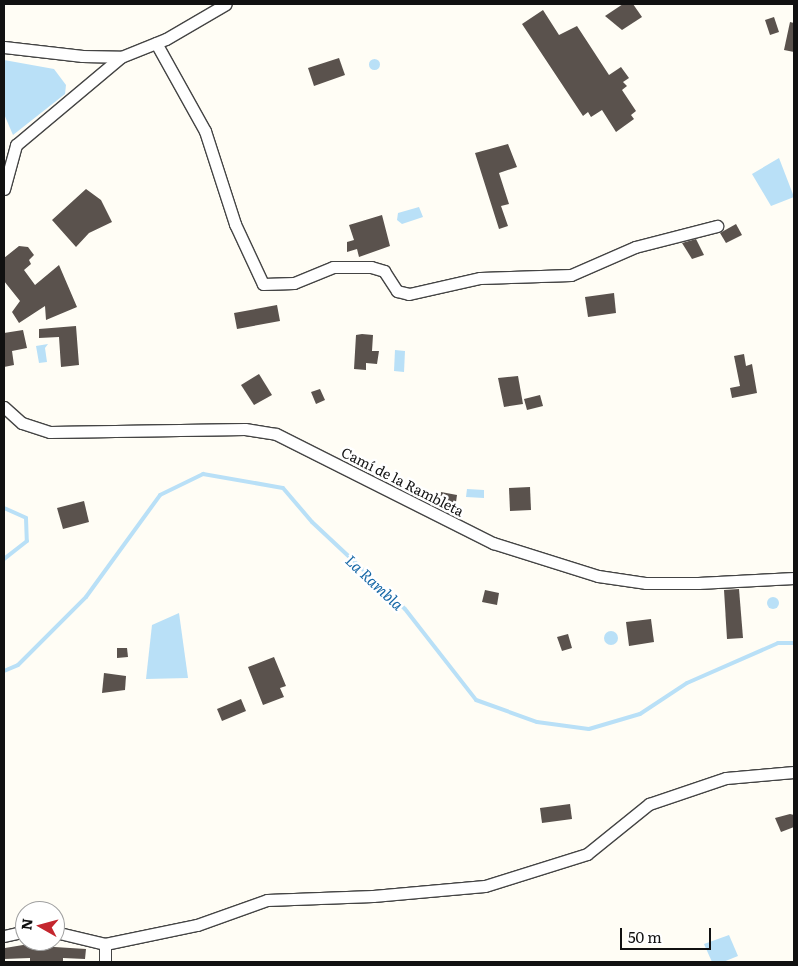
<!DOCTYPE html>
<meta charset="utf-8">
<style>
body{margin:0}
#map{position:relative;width:798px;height:966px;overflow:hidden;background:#fffdf5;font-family:Literata,serif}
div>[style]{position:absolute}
.water>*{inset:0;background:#b9e0f7}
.round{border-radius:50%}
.stream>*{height:4px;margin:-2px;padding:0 2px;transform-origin:2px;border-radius:2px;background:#b9e0f7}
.building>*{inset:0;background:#5a524d}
.roads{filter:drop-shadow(1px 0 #444) drop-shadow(-1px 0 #444) drop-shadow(0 1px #444) drop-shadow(0 -1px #444)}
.street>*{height:11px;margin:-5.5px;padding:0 5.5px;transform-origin:5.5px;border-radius:5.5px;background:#fff}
span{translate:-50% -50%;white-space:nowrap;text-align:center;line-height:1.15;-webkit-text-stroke:5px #fff;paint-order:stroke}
.street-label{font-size:14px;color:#111}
.water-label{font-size:15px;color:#1768a6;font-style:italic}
.frame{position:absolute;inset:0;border:5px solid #111;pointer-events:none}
.north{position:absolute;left:15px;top:901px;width:50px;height:50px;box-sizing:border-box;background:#fff;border:1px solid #a0a0a0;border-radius:50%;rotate:277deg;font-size:14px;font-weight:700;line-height:20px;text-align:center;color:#111}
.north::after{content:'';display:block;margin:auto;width:18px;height:22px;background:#c4262e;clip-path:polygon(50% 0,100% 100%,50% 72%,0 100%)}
.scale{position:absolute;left:620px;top:928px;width:91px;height:22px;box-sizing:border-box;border:2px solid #111;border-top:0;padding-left:6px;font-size:15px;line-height:18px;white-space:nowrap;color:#111;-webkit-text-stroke:4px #fff;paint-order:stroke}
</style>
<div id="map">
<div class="water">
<i class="round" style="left:368.5px;top:58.5px;width:11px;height:11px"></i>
<i style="clip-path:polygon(4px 60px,54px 69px,66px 85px,65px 94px,13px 135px,4px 114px)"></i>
<i style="clip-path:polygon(779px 158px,794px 197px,771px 206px,752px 174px)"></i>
<i style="clip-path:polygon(419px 207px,423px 217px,402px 224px,397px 220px,398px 213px)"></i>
<i style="clip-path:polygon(48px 344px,45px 348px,47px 362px,39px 363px,36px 346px)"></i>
<i style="clip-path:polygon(395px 350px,405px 351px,404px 372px,394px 371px)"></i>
<i style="clip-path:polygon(467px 489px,484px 490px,484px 498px,466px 497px)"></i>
<i class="round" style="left:767px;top:597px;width:12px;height:12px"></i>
<i style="clip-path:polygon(179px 613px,188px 678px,146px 679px,152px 625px)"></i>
<i class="round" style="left:604px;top:631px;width:14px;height:14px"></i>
<i style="clip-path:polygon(729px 935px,738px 956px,723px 962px,712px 962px,704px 944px)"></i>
</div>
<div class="stream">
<i style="left:4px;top:508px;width:24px;rotate:24deg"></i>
<i style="left:26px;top:518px;width:23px;rotate:88deg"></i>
<i style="left:27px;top:541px;width:29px;rotate:142deg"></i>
<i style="left:4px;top:671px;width:15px;rotate:-23deg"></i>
<i style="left:18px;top:665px;width:96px;rotate:-45deg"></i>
<i style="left:86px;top:597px;width:126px;rotate:-54deg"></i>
<i style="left:160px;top:495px;width:48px;rotate:-26deg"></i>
<i style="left:203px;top:474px;width:81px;rotate:9.9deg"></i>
<i style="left:283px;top:488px;width:45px;rotate:49.5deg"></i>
<i style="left:312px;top:522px;width:127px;rotate:43.1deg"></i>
<i style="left:405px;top:609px;width:115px;rotate:52deg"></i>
<i style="left:476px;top:700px;width:65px;rotate:19.8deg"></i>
<i style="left:537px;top:722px;width:52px;rotate:7.7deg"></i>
<i style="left:589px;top:729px;width:53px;rotate:-16.4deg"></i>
<i style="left:640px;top:714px;width:56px;rotate:-33.4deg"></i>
<i style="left:687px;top:683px;width:99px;rotate:-23.7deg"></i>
<i style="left:778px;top:643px;width:16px"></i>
</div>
<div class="building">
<i style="clip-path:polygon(623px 4px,633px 4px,642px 17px,622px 30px,605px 16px)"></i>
<i style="clip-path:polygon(543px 10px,559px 35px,577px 26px,609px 75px,621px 67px,629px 78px,623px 82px,627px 86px,622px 90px,636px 111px,631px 115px,634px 119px,616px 132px,602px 110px,591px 117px,588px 112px,583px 116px,522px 24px)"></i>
<i style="clip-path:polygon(774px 17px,779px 32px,770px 35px,765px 20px)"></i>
<i style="clip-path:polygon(790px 22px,794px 23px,794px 52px,784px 50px)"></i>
<i style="clip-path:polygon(339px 58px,345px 75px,314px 86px,308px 68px)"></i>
<i style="clip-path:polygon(508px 144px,517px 167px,499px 173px,509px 204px,501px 206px,508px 226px,499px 229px,475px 153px)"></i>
<i style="clip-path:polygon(86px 189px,101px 200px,112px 222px,89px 233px,76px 247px,52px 220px)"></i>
<i style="clip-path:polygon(382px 215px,390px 246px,359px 257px,357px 249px,347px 252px,347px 242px,354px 240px,349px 225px)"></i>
<i style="clip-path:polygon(736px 224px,742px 235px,726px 243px,720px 233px)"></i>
<i style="clip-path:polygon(696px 239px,704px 255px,692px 259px,682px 243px)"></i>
<i style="clip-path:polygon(19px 246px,28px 247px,34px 255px,29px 260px,31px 264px,24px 270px,35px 285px,59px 265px,77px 307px,46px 320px,45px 306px,19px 323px,12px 312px,20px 301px,4px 281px,4px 258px)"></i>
<i style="clip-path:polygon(614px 293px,616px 313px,588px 317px,585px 297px)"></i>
<i style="clip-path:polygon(277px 305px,280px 321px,237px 329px,234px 313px)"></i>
<i style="clip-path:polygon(76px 326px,79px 365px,61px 367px,59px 337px,39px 338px,39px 329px)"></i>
<i style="clip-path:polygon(23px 330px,27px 348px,12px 351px,14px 365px,4px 367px,4px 333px)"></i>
<i style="clip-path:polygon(362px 334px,373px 335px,372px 351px,379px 351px,377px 364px,366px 363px,366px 370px,354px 369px,356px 335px)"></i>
<i style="clip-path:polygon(744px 354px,746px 366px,752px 364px,757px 393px,732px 398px,730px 388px,740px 386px,734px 356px)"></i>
<i style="clip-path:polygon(259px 374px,272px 395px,254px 405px,241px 385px)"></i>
<i style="clip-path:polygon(518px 376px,523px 404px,504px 407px,498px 378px)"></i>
<i style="clip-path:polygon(320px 389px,325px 400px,316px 404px,311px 392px)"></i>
<i style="clip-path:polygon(540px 395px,543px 406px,527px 410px,524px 399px)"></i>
<i style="clip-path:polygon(530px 487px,531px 510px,510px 511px,509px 488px)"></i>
<i style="clip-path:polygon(441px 492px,457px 495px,455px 509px,439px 507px)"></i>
<i style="clip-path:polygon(84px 501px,89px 522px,63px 529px,57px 508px)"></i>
<i style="clip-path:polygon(739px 589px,743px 638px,727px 639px,724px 590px)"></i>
<i style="clip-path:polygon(485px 590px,499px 593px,497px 605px,482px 602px)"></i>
<i style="clip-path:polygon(651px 619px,654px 642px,629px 646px,626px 622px)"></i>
<i style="clip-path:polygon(568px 634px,572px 648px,562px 651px,557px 637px)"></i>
<i style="clip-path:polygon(117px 648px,127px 648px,128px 657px,117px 658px)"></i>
<i style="clip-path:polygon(274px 657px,286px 686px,280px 688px,284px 697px,263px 705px,248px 667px)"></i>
<i style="clip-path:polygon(104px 673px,126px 676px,125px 690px,102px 693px)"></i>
<i style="clip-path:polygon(241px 699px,246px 711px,222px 721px,217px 709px)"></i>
<i style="clip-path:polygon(570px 804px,572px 819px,542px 823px,540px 808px)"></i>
<i style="clip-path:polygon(790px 814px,794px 815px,794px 827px,781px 832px,775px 818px)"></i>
<i style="clip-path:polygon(23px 945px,86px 949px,85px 959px,63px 958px,63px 962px,30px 962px,30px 958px,4px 959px,5px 948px)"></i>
</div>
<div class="roads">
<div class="street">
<i style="left:156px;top:43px;width:101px;rotate:60.9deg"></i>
<i style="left:205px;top:131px;width:98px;rotate:72.1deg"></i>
<i style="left:235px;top:224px;width:66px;rotate:65deg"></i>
<i style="left:263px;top:284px;width:31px;rotate:-2deg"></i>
<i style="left:294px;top:283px;width:42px;rotate:-22.3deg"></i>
<i style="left:333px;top:267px;width:38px"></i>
<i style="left:371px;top:267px;width:14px;rotate:17deg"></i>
<i style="left:384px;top:271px;width:24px;rotate:57deg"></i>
<i style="left:397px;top:291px;width:12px;rotate:14deg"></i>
<i style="left:409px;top:294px;width:73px;rotate:-12.7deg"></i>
<i style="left:480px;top:278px;width:91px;rotate:-1.9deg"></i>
<i style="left:571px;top:275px;width:70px;rotate:-23.6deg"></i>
<i style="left:635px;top:247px;width:85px;rotate:-14.4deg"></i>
<i style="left:4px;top:47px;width:79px;rotate:6.6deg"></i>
<i style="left:82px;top:56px;width:39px;rotate:1deg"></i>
<i style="left:121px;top:57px;width:48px;rotate:-21.8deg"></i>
<i style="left:166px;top:39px;width:69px;rotate:-30.3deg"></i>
<i style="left:4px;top:189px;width:46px;rotate:-74.7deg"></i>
<i style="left:16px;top:145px;width:137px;rotate:-40deg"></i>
<i style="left:4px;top:407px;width:24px;rotate:42deg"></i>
<i style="left:22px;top:423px;width:29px;rotate:18deg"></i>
<i style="left:50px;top:432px;width:195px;rotate:-0.9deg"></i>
<i style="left:245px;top:429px;width:31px;rotate:9deg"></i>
<i style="left:276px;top:434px;width:243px;rotate:26.7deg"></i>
<i style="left:493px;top:543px;width:110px;rotate:17.4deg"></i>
<i style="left:598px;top:576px;width:49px;rotate:8.3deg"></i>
<i style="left:646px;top:583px;width:52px"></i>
<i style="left:698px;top:583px;width:96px;rotate:-3deg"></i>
<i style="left:55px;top:932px;width:51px;rotate:13.5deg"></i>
<i style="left:105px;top:944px;width:18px;rotate:90deg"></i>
<i style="left:4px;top:936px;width:22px;rotate:-13deg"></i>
<i style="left:105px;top:944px;width:94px;rotate:-11.7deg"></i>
<i style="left:197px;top:925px;width:74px;rotate:-19.7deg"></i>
<i style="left:267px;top:900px;width:106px;rotate:-2.2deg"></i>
<i style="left:373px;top:896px;width:112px;rotate:-5.1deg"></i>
<i style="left:485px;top:886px;width:107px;rotate:-17.4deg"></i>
<i style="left:587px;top:854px;width:80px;rotate:-38.9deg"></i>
<i style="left:649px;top:804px;width:81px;rotate:-18.7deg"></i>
<i style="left:726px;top:778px;width:68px;rotate:-5deg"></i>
</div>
</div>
<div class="street-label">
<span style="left:403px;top:481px;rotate:27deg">Camí de la Rambleta</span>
</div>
<div class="water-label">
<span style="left:375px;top:582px;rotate:43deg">La Rambla</span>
</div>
<div class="frame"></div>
<div class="north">N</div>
<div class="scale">50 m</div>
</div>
